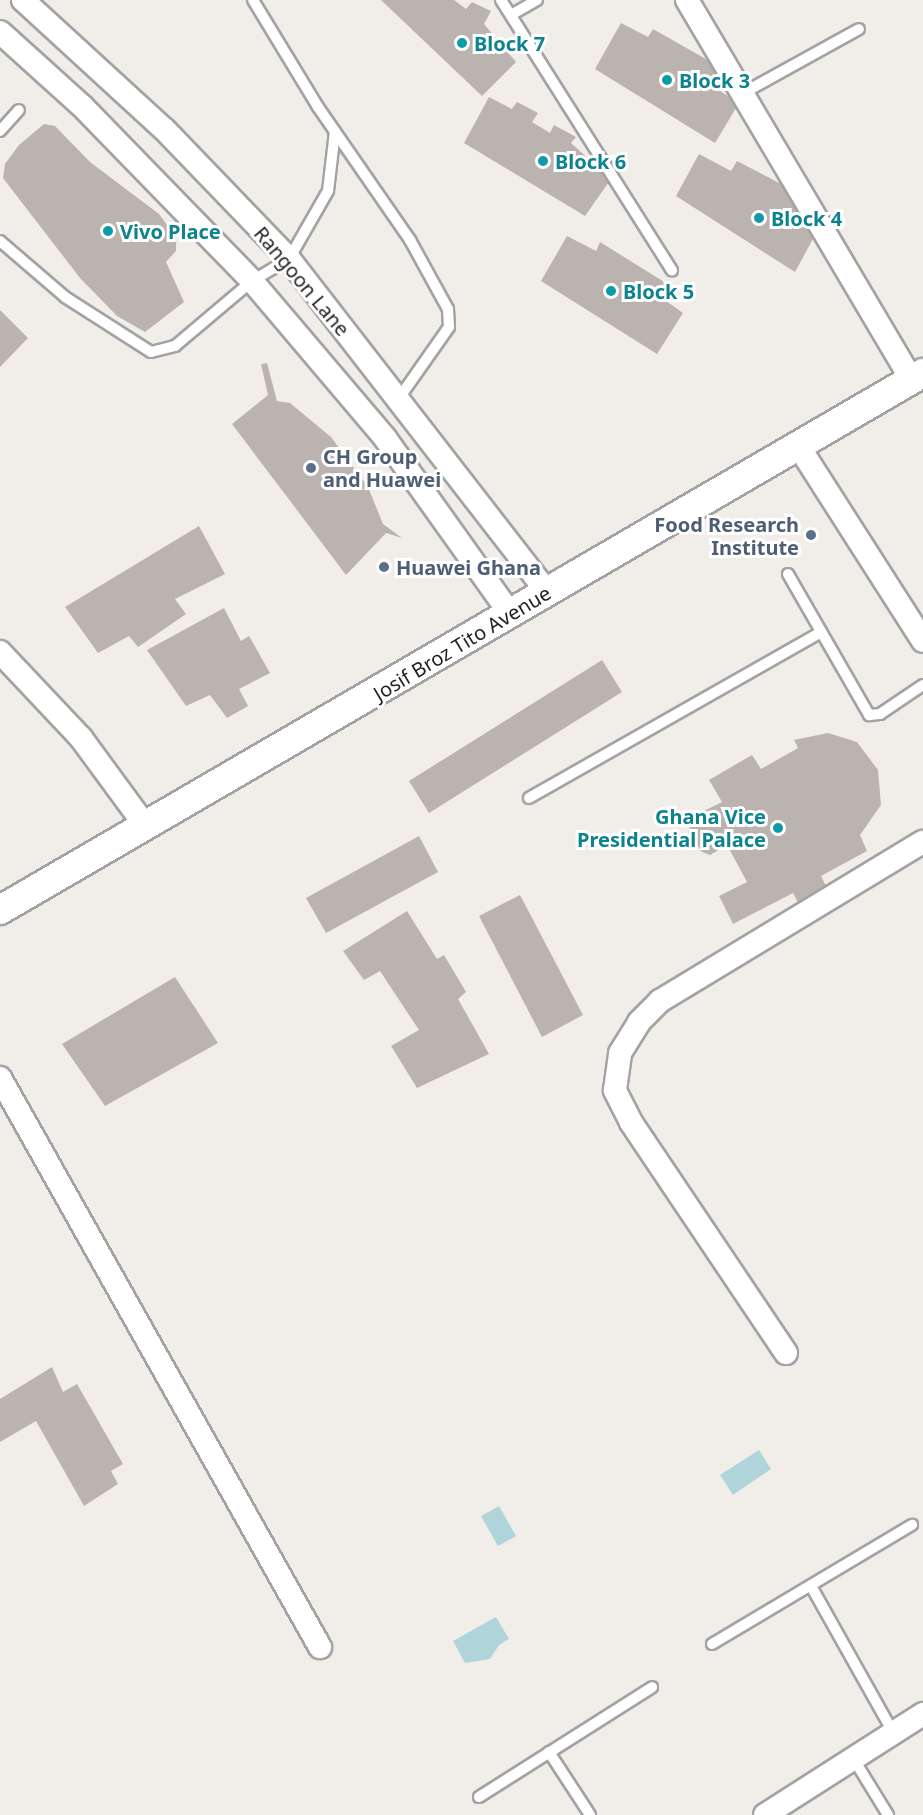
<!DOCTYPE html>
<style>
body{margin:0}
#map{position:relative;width:923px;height:1815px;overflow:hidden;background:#f1eeea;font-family:"Noto Sans",sans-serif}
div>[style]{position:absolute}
.water>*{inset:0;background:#afd5da}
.building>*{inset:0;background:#bbb3af}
.roads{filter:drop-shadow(2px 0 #a3a3a3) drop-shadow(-2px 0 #a3a3a3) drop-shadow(0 2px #a3a3a3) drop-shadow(0 -2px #a3a3a3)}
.service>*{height:10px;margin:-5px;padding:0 5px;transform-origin:5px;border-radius:5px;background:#fff}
.minor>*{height:22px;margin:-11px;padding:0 11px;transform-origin:11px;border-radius:11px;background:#fff}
.tertiary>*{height:28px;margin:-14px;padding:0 14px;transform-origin:14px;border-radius:14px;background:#fff}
.dots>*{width:16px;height:16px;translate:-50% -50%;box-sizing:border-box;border:3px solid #fff;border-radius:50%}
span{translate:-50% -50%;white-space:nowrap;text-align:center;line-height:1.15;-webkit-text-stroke:6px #fff;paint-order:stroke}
.culture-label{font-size:20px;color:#0d838f;font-weight:700}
.left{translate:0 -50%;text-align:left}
.right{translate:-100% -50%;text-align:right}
.street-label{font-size:20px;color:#222}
.service-label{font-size:20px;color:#4e5e75;font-weight:700}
</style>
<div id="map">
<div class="water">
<i style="clip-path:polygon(759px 1450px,771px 1469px,733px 1495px,720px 1475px)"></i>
<i style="clip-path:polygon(499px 1506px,516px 1536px,498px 1546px,481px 1516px)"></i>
<i style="clip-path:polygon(496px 1617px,509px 1639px,499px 1645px,490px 1659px,465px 1663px,453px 1641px)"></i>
</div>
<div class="building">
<i style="clip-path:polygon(381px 0,454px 0,466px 9px,472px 2px,491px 11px,484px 24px,516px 62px,482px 96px)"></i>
<i style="clip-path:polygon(621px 23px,648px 37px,653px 29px,727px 71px,717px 89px,739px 103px,715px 143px,595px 69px)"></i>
<i style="clip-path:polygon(489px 97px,512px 109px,517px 102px,538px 113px,532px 122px,550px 133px,554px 125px,576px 137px,571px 143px,611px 179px,585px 216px,464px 143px)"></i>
<i style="clip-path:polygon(44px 124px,55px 126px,90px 162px,159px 214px,176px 237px,176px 251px,166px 262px,184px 302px,145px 332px,117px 316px,80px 278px,3px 178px,5px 164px,19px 145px)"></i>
<i style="clip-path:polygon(699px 154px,731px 171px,737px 161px,802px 195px,795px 209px,820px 226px,795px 272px,676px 196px)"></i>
<i style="clip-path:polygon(567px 236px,596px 251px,600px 242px,669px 285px,662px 298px,683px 313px,657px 354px,541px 281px)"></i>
<i style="clip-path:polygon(0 310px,28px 338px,0 367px)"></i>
<i style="clip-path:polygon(267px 363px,277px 401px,290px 403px,331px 437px,368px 487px,383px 524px,402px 538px,386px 533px,346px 575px,232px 424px,268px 395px,261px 364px)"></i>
<i style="clip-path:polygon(199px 526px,225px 574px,175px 599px,186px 614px,138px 647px,129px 636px,98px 653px,65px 607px)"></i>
<i style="clip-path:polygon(224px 608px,241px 641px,249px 636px,270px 673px,239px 689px,248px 706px,227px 718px,210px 695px,186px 706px,147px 650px)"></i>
<i style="clip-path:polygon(602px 660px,622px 692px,429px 813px,409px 781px)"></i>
<i style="clip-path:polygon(828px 733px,857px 742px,878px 770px,881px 805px,860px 835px,867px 851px,821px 876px,831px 896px,803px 912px,793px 893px,733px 924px,719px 896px,747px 882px,727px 845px,710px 855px,702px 852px,688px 832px,694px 816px,722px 802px,709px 780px,752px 755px,761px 769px,798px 748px,794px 740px)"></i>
<i style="clip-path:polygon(419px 836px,438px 872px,326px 933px,306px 898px)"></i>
<i style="clip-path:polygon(520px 895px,583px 1015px,542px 1037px,479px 916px)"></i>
<i style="clip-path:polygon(407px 911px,437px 959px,444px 955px,466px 992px,458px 999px,489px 1054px,417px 1088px,391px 1046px,419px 1030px,380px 971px,364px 980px,343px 951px)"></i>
<i style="clip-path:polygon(175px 977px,218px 1043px,105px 1106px,62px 1044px)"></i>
<i style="clip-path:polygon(52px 1367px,63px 1392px,77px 1384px,123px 1464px,111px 1471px,118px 1484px,84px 1506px,36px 1421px,0 1442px,0 1399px)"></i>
</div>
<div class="roads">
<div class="service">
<i style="left:253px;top:0;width:125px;rotate:58.7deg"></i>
<i style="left:318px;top:107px;width:162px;rotate:55.3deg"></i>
<i style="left:410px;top:240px;width:79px;rotate:61.2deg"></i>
<i style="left:448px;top:309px;width:18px;rotate:87deg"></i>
<i style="left:449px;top:327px;width:90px;rotate:125.1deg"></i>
<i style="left:501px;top:0;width:320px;rotate:57.7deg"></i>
<i style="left:511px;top:15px;width:30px;rotate:-30deg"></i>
<i style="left:745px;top:92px;width:130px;rotate:-28.9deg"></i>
<i style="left:0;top:131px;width:28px;rotate:-48deg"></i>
<i style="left:0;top:241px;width:86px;rotate:40.7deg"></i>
<i style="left:65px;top:297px;width:102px;rotate:32.6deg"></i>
<i style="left:151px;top:352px;width:25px;rotate:-14deg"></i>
<i style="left:175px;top:346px;width:101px;rotate:-40.2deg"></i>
<i style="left:252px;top:281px;width:43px;rotate:-30.7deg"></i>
<i style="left:289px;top:259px;width:78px;rotate:-60.2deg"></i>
<i style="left:328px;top:191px;width:60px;rotate:-83.3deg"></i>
<i style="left:788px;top:574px;width:163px;rotate:60.1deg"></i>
<i style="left:869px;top:715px;width:11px;rotate:-5deg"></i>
<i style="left:880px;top:714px;width:52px;rotate:-34deg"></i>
<i style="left:529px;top:798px;width:336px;rotate:-29.6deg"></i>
<i style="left:811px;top:1586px;width:167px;rotate:60.7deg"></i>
<i style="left:712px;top:1644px;width:233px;rotate:-30.8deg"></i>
<i style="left:549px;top:1752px;width:75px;rotate:56.9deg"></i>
<i style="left:853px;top:1758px;width:67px;rotate:58.4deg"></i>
<i style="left:479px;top:1797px;width:205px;rotate:-32.4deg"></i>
</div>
<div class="minor">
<i style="left:23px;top:0;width:191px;rotate:42.5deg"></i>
<i style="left:164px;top:129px;width:180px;rotate:46.1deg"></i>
<i style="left:289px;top:259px;width:421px;rotate:52.2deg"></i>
<i style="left:687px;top:0;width:442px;rotate:59.4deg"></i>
<i style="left:0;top:32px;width:110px;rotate:42.1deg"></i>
<i style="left:82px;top:106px;width:244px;rotate:45.8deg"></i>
<i style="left:252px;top:281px;width:206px;rotate:49.7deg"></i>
<i style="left:385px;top:438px;width:215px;rotate:54.5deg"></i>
<i style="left:799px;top:447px;width:230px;rotate:57.4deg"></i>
<i style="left:0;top:652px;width:118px;rotate:46.7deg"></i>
<i style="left:81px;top:738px;width:108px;rotate:53.7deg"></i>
<i style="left:0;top:1078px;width:653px;rotate:60.65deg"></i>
<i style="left:786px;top:1353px;width:278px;rotate:-123.9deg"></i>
<i style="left:631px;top:1122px;width:36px;rotate:-117deg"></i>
<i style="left:615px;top:1090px;width:37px;rotate:-82deg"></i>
<i style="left:620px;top:1053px;width:36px;rotate:-58deg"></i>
<i style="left:639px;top:1022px;width:30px;rotate:-45deg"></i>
<i style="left:660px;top:1001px;width:307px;rotate:-31.2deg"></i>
<i style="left:765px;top:1815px;width:188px;rotate:-32.6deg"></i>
</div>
<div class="tertiary">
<i style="left:0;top:910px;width:1068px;rotate:-30.19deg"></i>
</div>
</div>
<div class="dots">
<i style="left:462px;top:43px;background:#0f9aa8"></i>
<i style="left:667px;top:80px;background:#0f9aa8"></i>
<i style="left:543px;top:161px;background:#0f9aa8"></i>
<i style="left:759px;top:218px;background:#0f9aa8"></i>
<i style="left:108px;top:231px;background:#0f9aa8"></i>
<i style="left:611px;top:291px;background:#0f9aa8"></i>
<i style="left:311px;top:468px;background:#5c6f8a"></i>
<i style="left:811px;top:535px;background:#5c6f8a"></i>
<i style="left:384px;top:567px;background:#5c6f8a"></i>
<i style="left:778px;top:828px;background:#0f9aa8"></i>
</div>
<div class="culture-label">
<span class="left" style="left:474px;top:43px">Block 7</span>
<span class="left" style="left:679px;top:80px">Block 3</span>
<span class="left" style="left:555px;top:161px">Block 6</span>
<span class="left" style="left:771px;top:218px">Block 4</span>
<span class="left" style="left:120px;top:231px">Vivo Place</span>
<span class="left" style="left:623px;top:291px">Block 5</span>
<span class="right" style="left:766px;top:828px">Ghana Vice<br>Presidential Palace</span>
</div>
<div class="street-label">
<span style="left:302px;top:281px;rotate:50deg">Rangoon Lane</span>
<span style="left:462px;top:643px;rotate:-31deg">Josif Broz Tito Avenue</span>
</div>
<div class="service-label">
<span class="left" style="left:323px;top:468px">CH Group<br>and Huawei</span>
<span class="right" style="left:799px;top:536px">Food Research<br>Institute</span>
<span class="left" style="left:396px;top:567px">Huawei Ghana</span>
</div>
</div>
